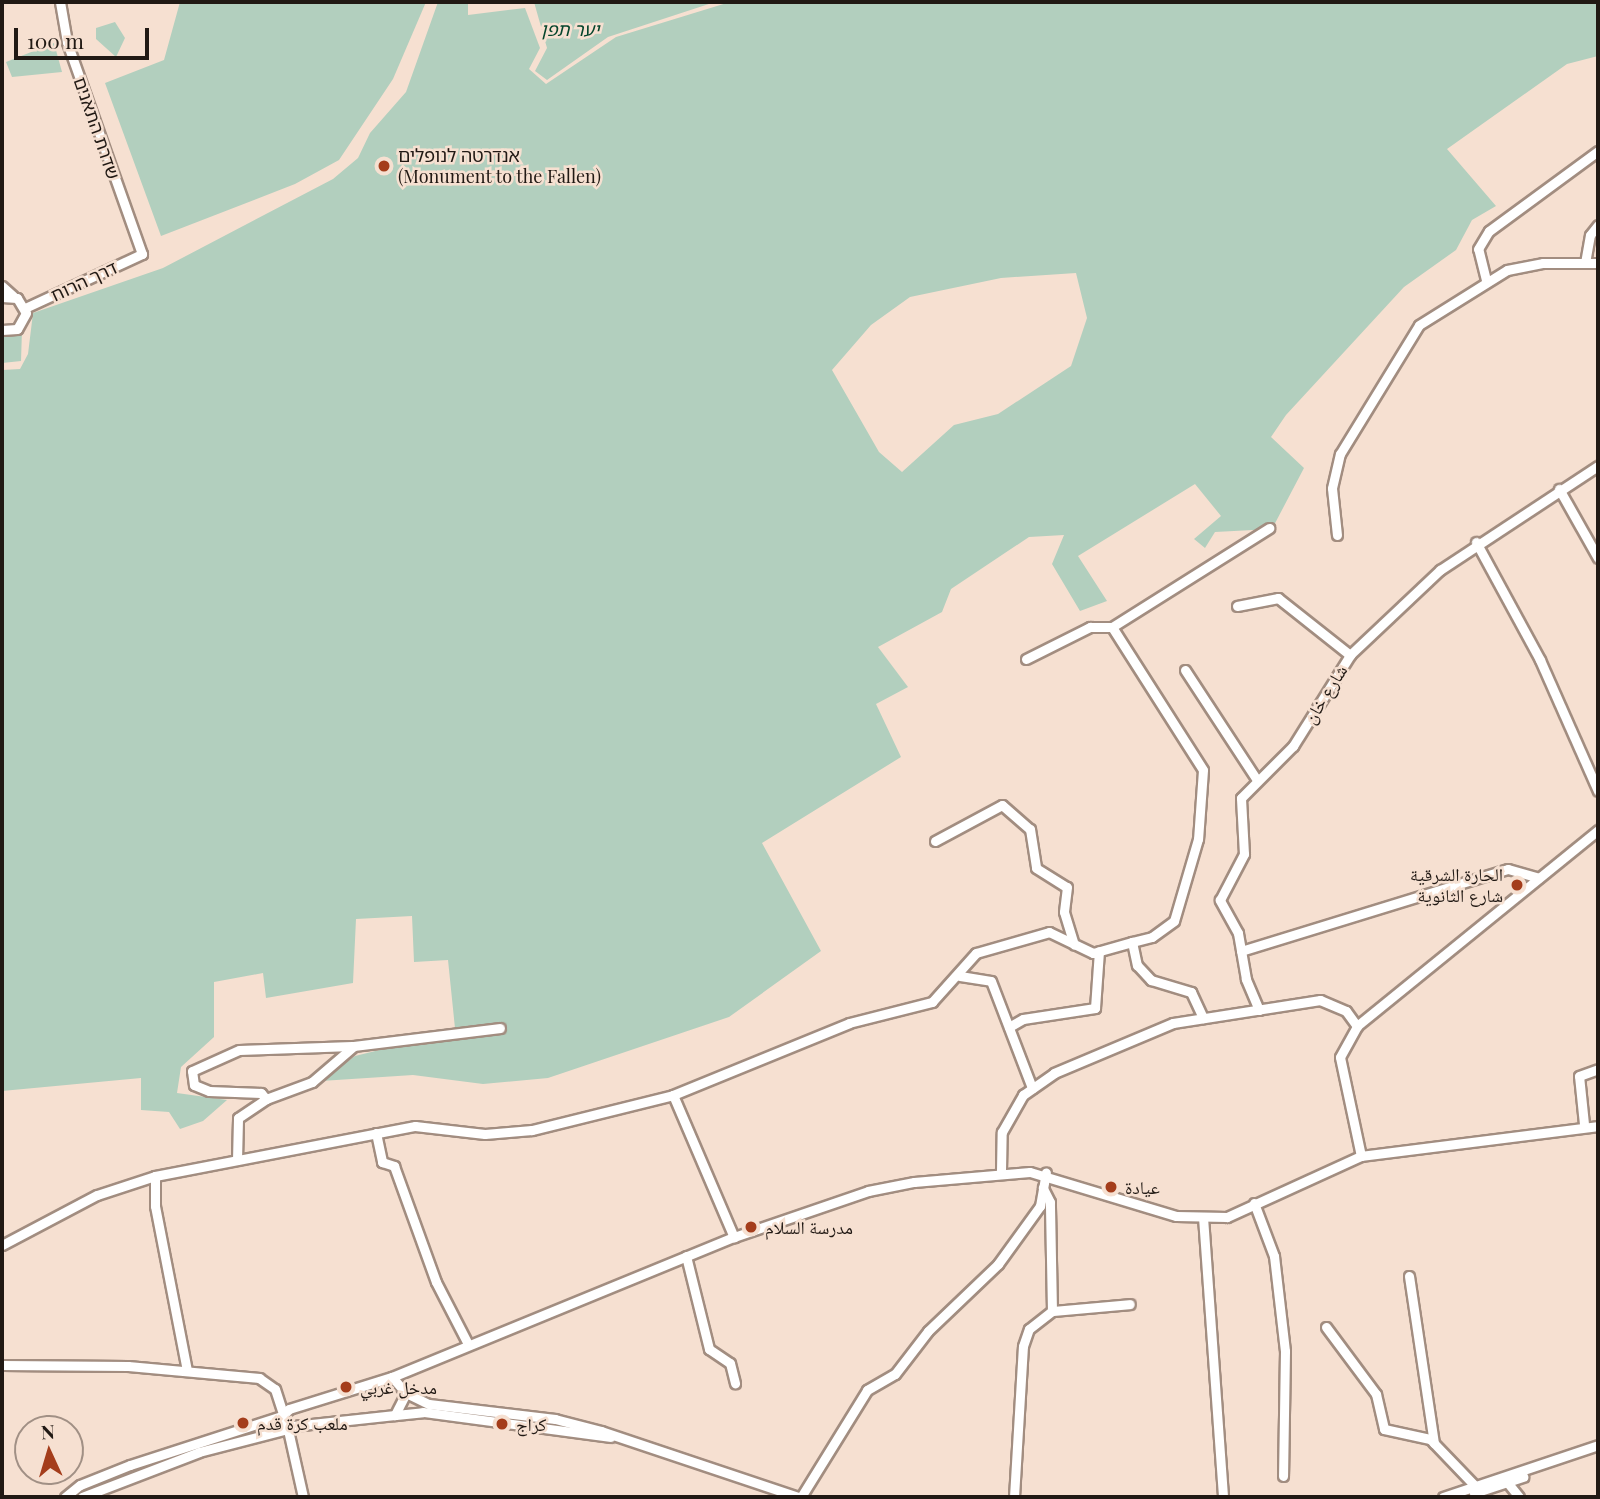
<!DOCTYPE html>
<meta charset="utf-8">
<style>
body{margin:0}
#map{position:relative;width:1600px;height:1499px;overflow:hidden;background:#f6e0d1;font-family:"Playfair Display","Noto Naskh Arabic","Noto Sans Hebrew",serif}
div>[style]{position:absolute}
.green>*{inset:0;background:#b2cfbe}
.roads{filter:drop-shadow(2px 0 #a28d80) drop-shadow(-2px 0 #a28d80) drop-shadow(0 2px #a28d80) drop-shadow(0 -2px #a28d80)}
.minor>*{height:9px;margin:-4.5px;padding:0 4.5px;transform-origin:4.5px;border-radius:4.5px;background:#fff}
.dots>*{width:19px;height:19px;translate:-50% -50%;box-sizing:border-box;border:4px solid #f6e0d1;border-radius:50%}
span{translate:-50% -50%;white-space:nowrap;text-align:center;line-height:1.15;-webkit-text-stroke:5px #f6e0d1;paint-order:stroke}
.park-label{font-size:18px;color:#05452c;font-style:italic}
.street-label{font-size:18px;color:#211914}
.poi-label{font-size:18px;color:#211914}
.left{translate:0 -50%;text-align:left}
.right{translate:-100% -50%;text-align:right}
.frame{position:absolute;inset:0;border:4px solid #211914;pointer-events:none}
.north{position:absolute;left:14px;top:1415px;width:70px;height:70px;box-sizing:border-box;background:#f6e0d1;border:2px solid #a19085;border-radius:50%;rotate:356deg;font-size:19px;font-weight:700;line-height:28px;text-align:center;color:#211914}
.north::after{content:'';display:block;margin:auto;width:24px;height:32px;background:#a43d1b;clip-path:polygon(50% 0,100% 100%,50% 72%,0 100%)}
.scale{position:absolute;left:14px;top:28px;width:135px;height:32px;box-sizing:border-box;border:4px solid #211914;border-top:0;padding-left:9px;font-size:21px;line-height:24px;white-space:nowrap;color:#211914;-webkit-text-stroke:5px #f6e0d1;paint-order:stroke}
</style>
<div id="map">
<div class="green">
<i style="clip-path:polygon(180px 2px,426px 2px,393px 79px,339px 160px,295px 184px,161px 236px,105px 83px,164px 60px)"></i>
<i style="clip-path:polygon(evenodd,438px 2px,468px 2px,468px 15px,525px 8px,540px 48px,529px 69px,546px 84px,616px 37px,730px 2px,1598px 2px,1598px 56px,1567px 64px,1447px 149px,1496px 206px,1472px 220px,1456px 250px,1404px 287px,1286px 415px,1271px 437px,1304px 468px,1272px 529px,1215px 532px,1205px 548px,1194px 539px,1221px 516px,1195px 484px,1078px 556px,1107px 601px,1080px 611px,1052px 564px,1064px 535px,1029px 537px,951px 589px,942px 612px,878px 647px,908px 687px,876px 704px,901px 757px,762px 843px,821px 951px,729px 1017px,548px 1078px,483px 1084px,413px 1075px,321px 1081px,355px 1056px,420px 1040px,456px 1038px,448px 960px,414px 962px,412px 916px,356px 919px,353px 983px,266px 998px,263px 973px,214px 982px,214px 1037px,181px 1067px,177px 1093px,227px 1100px,203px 1121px,180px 1129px,169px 1112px,141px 1110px,141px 1078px,2px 1091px,2px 370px,20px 369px,28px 354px,33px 313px,163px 268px,333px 179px,358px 158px,370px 133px,406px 92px,438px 2px,1076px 273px,1087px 318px,1071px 366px,998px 414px,954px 425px,902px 472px,879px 452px,832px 370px,871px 325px,910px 297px,1001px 278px,1076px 273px)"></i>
<i style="clip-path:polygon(534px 2px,715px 2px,608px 37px,547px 80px,535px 71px,547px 48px)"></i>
<i style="clip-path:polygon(115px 22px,125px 38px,116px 57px,96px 39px,96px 28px)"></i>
<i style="clip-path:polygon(54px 43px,62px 72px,12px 77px,6px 62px)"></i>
<i style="clip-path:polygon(22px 330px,21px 361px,2px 363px,2px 335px)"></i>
</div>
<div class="roads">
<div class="minor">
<i style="left:1585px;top:263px;width:28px;rotate:-80deg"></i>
<i style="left:1590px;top:235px;width:13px;rotate:-51deg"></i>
<i style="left:1486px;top:280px;width:32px;rotate:-104deg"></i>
<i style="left:1478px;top:249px;width:21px;rotate:-59deg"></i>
<i style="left:1489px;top:231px;width:135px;rotate:-36.3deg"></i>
<i style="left:2px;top:286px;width:15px;rotate:42deg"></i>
<i style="left:2px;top:297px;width:15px;rotate:4deg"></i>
<i style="left:17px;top:298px;width:17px;rotate:59deg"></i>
<i style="left:26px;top:313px;width:18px;rotate:119deg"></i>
<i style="left:17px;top:329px;width:15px;rotate:176deg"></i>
<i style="left:25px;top:308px;width:129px;rotate:-24.8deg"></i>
<i style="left:142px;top:254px;width:225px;rotate:-109.5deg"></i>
<i style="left:67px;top:42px;width:41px;rotate:-99.9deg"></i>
<i style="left:1559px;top:489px;width:79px;rotate:60.5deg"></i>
<i style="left:1337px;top:535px;width:47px;rotate:-96.1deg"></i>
<i style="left:1332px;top:488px;width:35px;rotate:-77deg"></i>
<i style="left:1340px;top:454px;width:151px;rotate:-58.5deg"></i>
<i style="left:1419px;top:325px;width:104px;rotate:-32deg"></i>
<i style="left:1507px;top:270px;width:37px;rotate:-11deg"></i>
<i style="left:1543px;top:263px;width:55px"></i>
<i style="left:1476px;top:542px;width:134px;rotate:61.5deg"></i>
<i style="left:1540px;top:660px;width:143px;rotate:66.1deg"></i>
<i style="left:1237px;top:606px;width:42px;rotate:-11deg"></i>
<i style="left:1278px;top:598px;width:92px;rotate:38.4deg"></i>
<i style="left:1112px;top:627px;width:186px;rotate:-32.2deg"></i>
<i style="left:1026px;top:659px;width:72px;rotate:-26.6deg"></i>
<i style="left:1090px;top:627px;width:22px"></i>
<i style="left:1112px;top:627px;width:169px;rotate:57.5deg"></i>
<i style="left:1203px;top:770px;width:69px;rotate:94.1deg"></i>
<i style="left:1198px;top:839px;width:85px;rotate:106.3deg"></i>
<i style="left:1174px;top:921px;width:27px;rotate:144deg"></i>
<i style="left:1152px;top:937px;width:21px;rotate:166deg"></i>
<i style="left:1185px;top:670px;width:131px;rotate:56.8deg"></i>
<i style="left:935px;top:841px;width:76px;rotate:-28.2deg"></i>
<i style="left:1002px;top:805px;width:37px;rotate:41deg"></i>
<i style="left:1030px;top:829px;width:39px;rotate:81deg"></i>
<i style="left:1036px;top:868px;width:36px;rotate:32deg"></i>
<i style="left:1067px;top:887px;width:25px;rotate:97deg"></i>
<i style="left:1064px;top:912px;width:34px;rotate:73deg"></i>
<i style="left:1241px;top:951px;width:279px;rotate:-17.1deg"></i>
<i style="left:1508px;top:869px;width:32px;rotate:16deg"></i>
<i style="left:960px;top:976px;width:31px;rotate:9deg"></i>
<i style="left:991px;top:981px;width:115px;rotate:69deg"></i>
<i style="left:1259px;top:1010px;width:34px;rotate:-113deg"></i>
<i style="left:1246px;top:979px;width:47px;rotate:-99.9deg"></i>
<i style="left:1238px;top:933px;width:38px;rotate:-119deg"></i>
<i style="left:1220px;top:900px;width:52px;rotate:-62.4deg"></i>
<i style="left:1244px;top:854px;width:56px;rotate:-93.1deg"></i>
<i style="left:1241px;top:798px;width:74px;rotate:-45deg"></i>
<i style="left:1293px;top:746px;width:107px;rotate:-57.9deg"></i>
<i style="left:1350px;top:655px;width:124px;rotate:-43.4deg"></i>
<i style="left:1440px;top:570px;width:189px;rotate:-33.4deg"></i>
<i style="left:1009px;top:1027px;width:16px;rotate:-30deg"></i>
<i style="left:1023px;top:1019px;width:73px;rotate:-8.7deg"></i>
<i style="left:1095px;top:1008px;width:57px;rotate:-86deg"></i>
<i style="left:673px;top:1095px;width:155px;rotate:66.8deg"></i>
<i style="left:266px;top:1099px;width:8px;rotate:-130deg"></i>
<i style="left:261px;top:1093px;width:52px;rotate:-177.8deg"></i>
<i style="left:209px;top:1091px;width:16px;rotate:-158deg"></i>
<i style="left:194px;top:1085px;width:14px;rotate:-98deg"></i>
<i style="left:192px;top:1071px;width:51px;rotate:-24.1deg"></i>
<i style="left:239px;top:1050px;width:113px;rotate:-2deg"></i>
<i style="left:1584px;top:1124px;width:48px;rotate:-95.9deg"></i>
<i style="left:1579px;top:1076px;width:20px;rotate:-20deg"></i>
<i style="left:376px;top:1133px;width:30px;rotate:78deg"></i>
<i style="left:382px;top:1162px;width:13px;rotate:18deg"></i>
<i style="left:394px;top:1166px;width:123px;rotate:70.1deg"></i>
<i style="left:436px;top:1282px;width:70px;rotate:62.7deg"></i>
<i style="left:1361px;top:1156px;width:101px;rotate:-102deg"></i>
<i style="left:1340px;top:1057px;width:35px;rotate:-61deg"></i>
<i style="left:1357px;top:1026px;width:311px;rotate:-39.1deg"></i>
<i style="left:237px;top:1160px;width:42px;rotate:-88.6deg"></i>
<i style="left:238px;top:1118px;width:34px;rotate:-34deg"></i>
<i style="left:266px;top:1099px;width:49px;rotate:-20.3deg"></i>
<i style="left:312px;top:1082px;width:55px;rotate:-40.6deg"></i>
<i style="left:354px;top:1046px;width:147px;rotate:-7deg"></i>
<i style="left:1001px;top:1171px;width:39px;rotate:-89deg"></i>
<i style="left:1002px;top:1132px;width:43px;rotate:-60.4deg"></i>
<i style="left:1023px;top:1095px;width:38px;rotate:-35deg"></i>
<i style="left:1054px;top:1073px;width:129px;rotate:-22.8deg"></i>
<i style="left:1173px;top:1023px;width:149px;rotate:-8.9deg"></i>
<i style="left:1320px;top:1000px;width:28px;rotate:23deg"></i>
<i style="left:1346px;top:1011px;width:19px;rotate:54deg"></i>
<i style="left:155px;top:1176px;width:30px;rotate:90deg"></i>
<i style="left:155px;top:1206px;width:167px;rotate:79deg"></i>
<i style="left:1254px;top:1203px;width:57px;rotate:69.3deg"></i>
<i style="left:1274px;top:1256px;width:96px;rotate:83.4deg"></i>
<i style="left:1285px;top:1351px;width:125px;rotate:90.9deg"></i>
<i style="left:1203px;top:1217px;width:281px;rotate:85.9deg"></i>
<i style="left:2px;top:1245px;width:107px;rotate:-27.8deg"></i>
<i style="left:97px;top:1195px;width:61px;rotate:-18.1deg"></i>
<i style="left:155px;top:1176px;width:265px;rotate:-10.9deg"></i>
<i style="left:415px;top:1126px;width:70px;rotate:6.5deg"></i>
<i style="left:485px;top:1134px;width:47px;rotate:-4.9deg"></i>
<i style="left:532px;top:1130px;width:145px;rotate:-13.9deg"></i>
<i style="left:673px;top:1095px;width:190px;rotate:-22.2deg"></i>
<i style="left:849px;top:1023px;width:86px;rotate:-14.2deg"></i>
<i style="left:932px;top:1002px;width:66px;rotate:-48.1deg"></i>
<i style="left:976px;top:953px;width:76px;rotate:-16deg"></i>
<i style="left:1049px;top:932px;width:49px;rotate:25.5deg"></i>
<i style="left:1093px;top:953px;width:41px;rotate:-15.8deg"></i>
<i style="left:1132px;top:942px;width:24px;rotate:78deg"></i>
<i style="left:1137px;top:965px;width:21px;rotate:47deg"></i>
<i style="left:1151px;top:980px;width:42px;rotate:16.7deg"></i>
<i style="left:1191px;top:992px;width:29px;rotate:65deg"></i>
<i style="left:686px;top:1256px;width:96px;rotate:76.1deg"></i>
<i style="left:709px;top:1349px;width:25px;rotate:34deg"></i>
<i style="left:730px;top:1363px;width:21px;rotate:76deg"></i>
<i style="left:1409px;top:1276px;width:169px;rotate:81.5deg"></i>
<i style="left:1052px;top:1311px;width:78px;rotate:-5.1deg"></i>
<i style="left:1326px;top:1327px;width:84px;rotate:53.3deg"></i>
<i style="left:1376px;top:1394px;width:36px;rotate:77deg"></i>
<i style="left:1384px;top:1429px;width:47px;rotate:12.3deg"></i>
<i style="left:1430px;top:1439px;width:65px;rotate:46.2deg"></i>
<i style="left:2px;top:1365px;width:126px;rotate:0.5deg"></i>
<i style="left:128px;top:1366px;width:132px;rotate:5.2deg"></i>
<i style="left:259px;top:1378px;width:19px;rotate:35deg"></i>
<i style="left:275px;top:1389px;width:25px;rotate:72deg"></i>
<i style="left:392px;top:1377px;width:370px;rotate:-22.3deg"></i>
<i style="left:734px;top:1237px;width:142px;rotate:-18.9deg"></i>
<i style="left:868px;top:1191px;width:47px;rotate:-11.1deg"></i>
<i style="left:914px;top:1182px;width:116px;rotate:-4.9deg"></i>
<i style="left:1030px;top:1172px;width:152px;rotate:16.8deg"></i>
<i style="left:1176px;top:1216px;width:51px;rotate:1.1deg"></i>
<i style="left:1227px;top:1217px;width:147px;rotate:-24.5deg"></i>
<i style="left:1361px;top:1156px;width:239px;rotate:-7.2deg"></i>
<i style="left:392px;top:1377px;width:21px;rotate:49deg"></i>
<i style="left:406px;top:1393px;width:25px;rotate:117deg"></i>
<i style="left:395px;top:1415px;width:112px;rotate:173.8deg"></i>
<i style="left:284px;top:1427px;width:10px;rotate:-107deg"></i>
<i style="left:281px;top:1417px;width:11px;rotate:-45deg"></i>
<i style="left:289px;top:1409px;width:108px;rotate:-17.3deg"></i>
<i style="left:406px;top:1393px;width:25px;rotate:26deg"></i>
<i style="left:429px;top:1404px;width:127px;rotate:6.8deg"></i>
<i style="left:555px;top:1419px;width:48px;rotate:14.6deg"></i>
<i style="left:601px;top:1431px;width:208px;rotate:18.5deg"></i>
<i style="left:396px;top:1415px;width:27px;rotate:-6deg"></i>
<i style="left:423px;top:1412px;width:189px;rotate:7.6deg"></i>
<i style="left:288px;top:1430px;width:69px;rotate:77.4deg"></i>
<i style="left:1507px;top:1482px;width:19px;rotate:51deg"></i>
<i style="left:1474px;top:1493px;width:52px;rotate:-18.1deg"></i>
<i style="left:65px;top:1497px;width:19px;rotate:-39deg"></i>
<i style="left:80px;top:1485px;width:54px;rotate:-21.8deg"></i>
<i style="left:130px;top:1465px;width:160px;rotate:-17.9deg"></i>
<i style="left:82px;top:1497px;width:125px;rotate:-21deg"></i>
<i style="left:199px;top:1452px;width:91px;rotate:-14.6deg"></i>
<i style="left:801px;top:1497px;width:126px;rotate:-58.3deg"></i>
<i style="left:867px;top:1390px;width:32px;rotate:-30deg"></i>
<i style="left:895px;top:1374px;width:54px;rotate:-52.5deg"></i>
<i style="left:928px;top:1331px;width:97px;rotate:-43.7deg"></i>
<i style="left:998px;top:1264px;width:72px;rotate:-54.1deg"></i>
<i style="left:1040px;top:1206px;width:34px;rotate:-80deg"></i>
<i style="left:1014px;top:1497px;width:151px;rotate:-86.6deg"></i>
<i style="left:1023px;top:1346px;width:18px;rotate:-71deg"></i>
<i style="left:1029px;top:1329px;width:29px;rotate:-38deg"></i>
<i style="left:1052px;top:1311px;width:109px;rotate:-91.1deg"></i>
<i style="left:1050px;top:1202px;width:16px;rotate:-117deg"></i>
<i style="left:1443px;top:1497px;width:163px;rotate:-18.5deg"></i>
</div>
</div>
<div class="dots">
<i style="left:384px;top:166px;background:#a43d1b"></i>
<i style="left:1517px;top:885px;background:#a43d1b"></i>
<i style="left:1111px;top:1187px;background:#a43d1b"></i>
<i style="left:751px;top:1227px;background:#a43d1b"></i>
<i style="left:346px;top:1387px;background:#a43d1b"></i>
<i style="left:243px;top:1423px;background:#a43d1b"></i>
<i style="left:502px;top:1424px;background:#a43d1b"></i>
</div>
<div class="park-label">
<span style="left:570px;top:29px">יער תפן</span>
</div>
<div class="street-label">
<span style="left:97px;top:128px;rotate:71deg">שדרת התאנים</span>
<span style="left:84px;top:281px;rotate:-25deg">דרך הרוח</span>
<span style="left:1325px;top:694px;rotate:-58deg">شارع خان</span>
</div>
<div class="poi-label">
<span class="left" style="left:398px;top:166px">אנדרטה לנופלים<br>(Monument to the Fallen)</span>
<span class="right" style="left:1503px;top:885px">الحارة الشرقية<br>شارع الثانوية</span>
<span class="left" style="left:1125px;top:1187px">عيادة</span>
<span class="left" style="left:765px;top:1227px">مدرسة السلام</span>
<span class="left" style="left:360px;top:1387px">مدخل غربي</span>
<span class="left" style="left:257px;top:1423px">ملعب كرة قدم</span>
<span class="left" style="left:516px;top:1424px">كراج</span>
</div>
<div class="frame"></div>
<div class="north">N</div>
<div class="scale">100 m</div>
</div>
